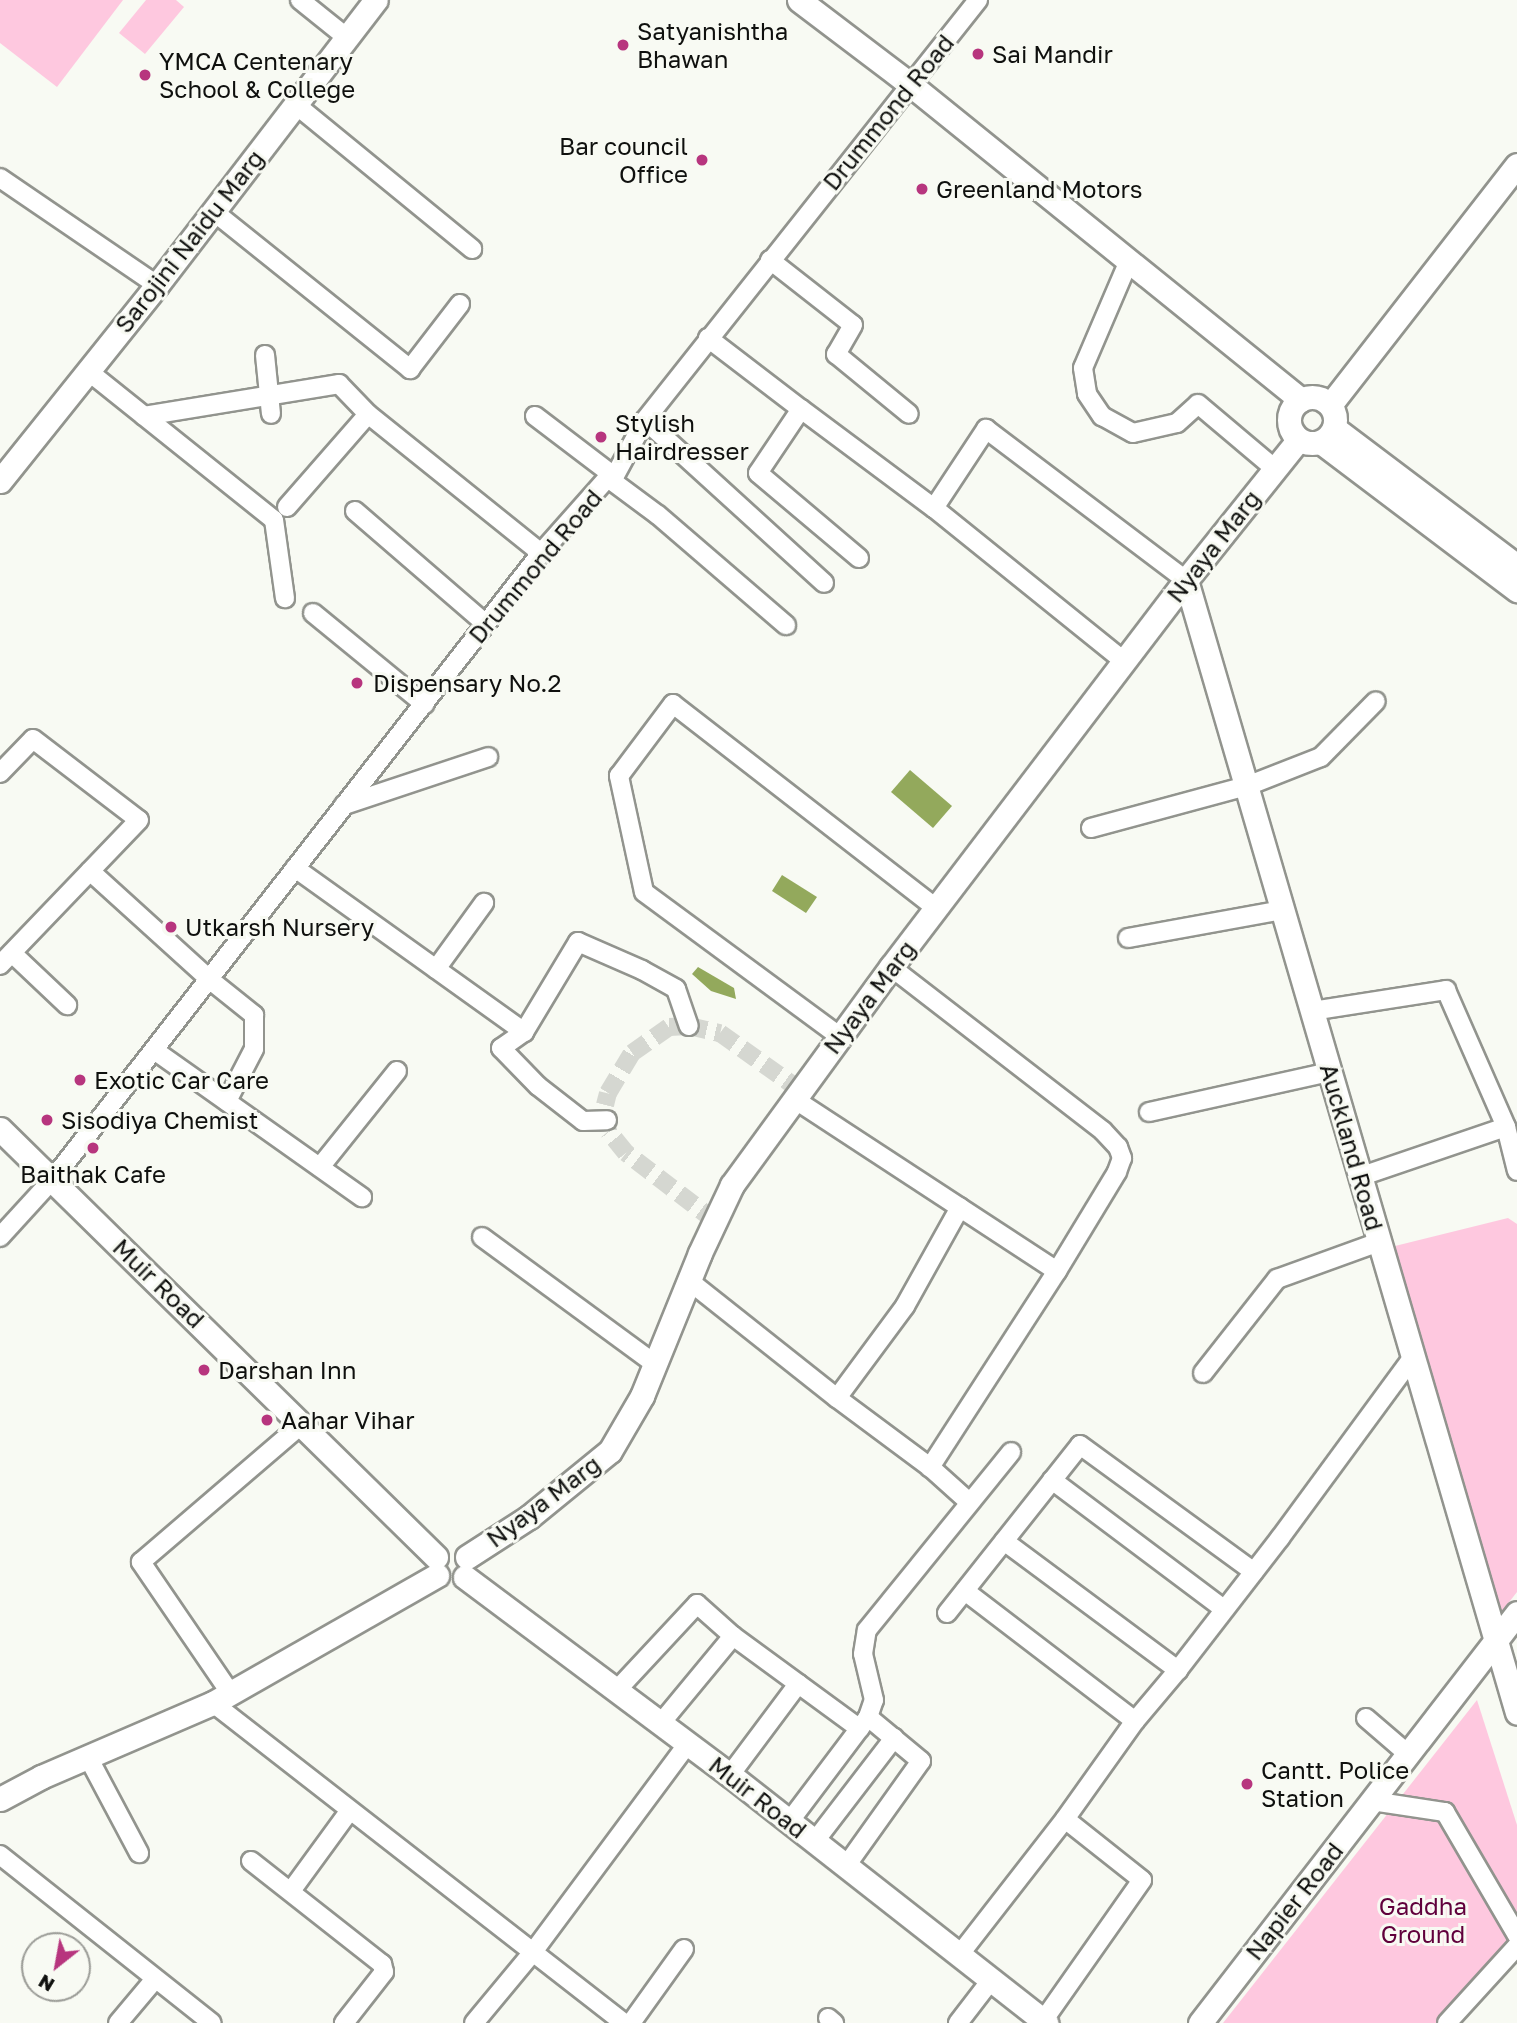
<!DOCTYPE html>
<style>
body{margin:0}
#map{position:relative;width:1517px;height:2023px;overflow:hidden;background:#f8faf3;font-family:"Golos Text",sans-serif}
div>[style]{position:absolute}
.green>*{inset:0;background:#fec8df}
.water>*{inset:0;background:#93a95c}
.street-tunnel>*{height:18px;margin-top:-9px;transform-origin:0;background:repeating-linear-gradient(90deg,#d5d7d1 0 18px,transparent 0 27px)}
.roads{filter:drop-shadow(2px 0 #92948e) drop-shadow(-2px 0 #92948e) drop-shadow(0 2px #92948e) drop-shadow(0 -2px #92948e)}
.street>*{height:18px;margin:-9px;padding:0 9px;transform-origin:9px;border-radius:9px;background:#fff}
.secondary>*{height:23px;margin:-11.5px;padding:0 11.5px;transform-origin:11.5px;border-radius:11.5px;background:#fff}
.secondary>.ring{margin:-11.5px;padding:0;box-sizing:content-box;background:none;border:23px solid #fff;border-radius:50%}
.dots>*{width:19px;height:19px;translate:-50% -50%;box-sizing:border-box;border:4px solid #f8faf3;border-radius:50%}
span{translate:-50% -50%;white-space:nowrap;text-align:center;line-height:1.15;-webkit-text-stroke:6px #f8faf3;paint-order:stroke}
.poi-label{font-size:24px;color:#0f100e}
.left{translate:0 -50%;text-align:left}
.right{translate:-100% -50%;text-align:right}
.street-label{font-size:24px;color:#0f100e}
.park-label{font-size:24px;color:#60003c}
.north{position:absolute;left:21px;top:1932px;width:70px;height:70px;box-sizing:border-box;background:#f8faf3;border:2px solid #9b9c97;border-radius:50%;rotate:211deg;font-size:19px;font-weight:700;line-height:28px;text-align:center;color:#0f100e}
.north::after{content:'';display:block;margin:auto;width:24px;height:32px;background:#b7357e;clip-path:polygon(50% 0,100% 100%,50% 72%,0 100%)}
</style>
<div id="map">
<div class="green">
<i style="clip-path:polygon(0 0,123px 0,57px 87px,0 43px)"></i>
<i style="clip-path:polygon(146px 0,176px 0,184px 7px,145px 54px,119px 33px)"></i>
<i style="clip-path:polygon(1508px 1218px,1517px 1224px,1517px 1592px,1499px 1615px,1395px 1246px)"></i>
<i style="clip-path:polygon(1477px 1700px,1517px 1825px,1517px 1959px,1455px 2023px,1223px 2023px)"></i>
</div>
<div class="water">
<i style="clip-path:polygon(910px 770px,952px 806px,933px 828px,891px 792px)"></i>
<i style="clip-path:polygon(782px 875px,817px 897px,806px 913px,772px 891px)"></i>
<i style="clip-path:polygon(698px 967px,734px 988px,736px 999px,711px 991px,692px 974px)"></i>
</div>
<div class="street-tunnel">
<i style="left:715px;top:1221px;width:112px;rotate:-142.6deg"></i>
<i style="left:626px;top:1153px;width:28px;rotate:-129deg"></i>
<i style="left:608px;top:1131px;width:26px;rotate:-97deg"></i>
<i style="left:605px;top:1105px;width:12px;rotate:-76deg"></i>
<i style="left:608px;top:1093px;width:47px;rotate:-59deg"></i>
<i style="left:632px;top:1053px;width:45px;rotate:-35.1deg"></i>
<i style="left:669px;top:1027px;width:20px;rotate:-3deg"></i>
<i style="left:689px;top:1026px;width:32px;rotate:13deg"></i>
<i style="left:720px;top:1033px;width:98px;rotate:35.5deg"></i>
</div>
<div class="roads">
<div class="street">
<i style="left:300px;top:0;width:59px;rotate:38.8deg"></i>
<i style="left:295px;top:104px;width:229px;rotate:39.3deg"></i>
<i style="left:0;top:178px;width:190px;rotate:34.3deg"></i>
<i style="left:213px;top:211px;width:253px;rotate:38.7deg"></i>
<i style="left:410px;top:369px;width:82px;rotate:-52.4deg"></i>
<i style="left:770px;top:260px;width:105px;rotate:38.1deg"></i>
<i style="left:853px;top:325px;width:34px;rotate:120deg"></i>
<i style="left:836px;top:354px;width:94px;rotate:39.4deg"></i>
<i style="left:1128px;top:263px;width:114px;rotate:113.2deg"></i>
<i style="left:1083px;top:368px;width:26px;rotate:81deg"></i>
<i style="left:1087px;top:394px;width:27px;rotate:56deg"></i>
<i style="left:1102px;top:416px;width:35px;rotate:29deg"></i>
<i style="left:1133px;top:433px;width:45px;rotate:-12.8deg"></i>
<i style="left:1177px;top:423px;width:28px;rotate:-42deg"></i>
<i style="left:1198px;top:404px;width:99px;rotate:40.1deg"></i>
<i style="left:708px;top:338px;width:117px;rotate:37.4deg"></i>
<i style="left:801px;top:409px;width:77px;rotate:123.9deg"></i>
<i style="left:758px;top:473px;width:132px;rotate:40.1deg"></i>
<i style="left:265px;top:355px;width:59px;rotate:84.2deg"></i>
<i style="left:88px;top:371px;width:238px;rotate:38.7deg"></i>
<i style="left:274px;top:520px;width:79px;rotate:82deg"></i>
<i style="left:801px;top:409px;width:166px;rotate:36.7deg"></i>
<i style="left:144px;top:416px;width:198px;rotate:-9.3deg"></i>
<i style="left:339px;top:384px;width:42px;rotate:46deg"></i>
<i style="left:535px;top:416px;width:96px;rotate:37.3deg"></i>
<i style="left:645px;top:420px;width:242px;rotate:42.3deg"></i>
<i style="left:612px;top:481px;width:57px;rotate:36.5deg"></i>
<i style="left:658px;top:515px;width:169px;rotate:40.7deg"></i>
<i style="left:287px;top:507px;width:123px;rotate:-48.9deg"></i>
<i style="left:368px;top:414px;width:222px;rotate:38.8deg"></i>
<i style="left:355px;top:511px;width:173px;rotate:40.8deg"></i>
<i style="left:313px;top:613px;width:144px;rotate:39.3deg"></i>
<i style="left:1125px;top:662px;width:245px;rotate:-141.1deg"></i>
<i style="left:934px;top:508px;width:95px;rotate:-56.6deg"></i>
<i style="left:986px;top:429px;width:251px;rotate:37.1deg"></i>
<i style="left:0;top:773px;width:47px;rotate:-45.9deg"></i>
<i style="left:33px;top:739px;width:133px;rotate:37.4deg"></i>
<i style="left:139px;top:820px;width:201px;rotate:133.8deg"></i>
<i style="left:344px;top:805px;width:152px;rotate:-18.4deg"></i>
<i style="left:1091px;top:828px;width:162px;rotate:-15.1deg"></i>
<i style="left:1247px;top:786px;width:79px;rotate:-21.4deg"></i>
<i style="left:1321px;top:757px;width:78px;rotate:-45.5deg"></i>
<i style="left:295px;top:868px;width:282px;rotate:35.6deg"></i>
<i style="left:524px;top:1032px;width:28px;rotate:145deg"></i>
<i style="left:501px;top:1048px;width:53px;rotate:45.8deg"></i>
<i style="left:538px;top:1086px;width:57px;rotate:37.9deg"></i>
<i style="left:583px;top:1121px;width:24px;rotate:-2deg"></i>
<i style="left:90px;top:871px;width:161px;rotate:42.2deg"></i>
<i style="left:209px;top:979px;width:58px;rotate:38.7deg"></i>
<i style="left:254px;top:1015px;width:34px;rotate:90deg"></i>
<i style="left:254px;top:1049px;width:59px;rotate:117.4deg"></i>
<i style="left:1128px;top:938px;width:157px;rotate:-10.3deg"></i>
<i style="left:12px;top:953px;width:76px;rotate:43.4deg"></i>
<i style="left:891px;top:967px;width:268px;rotate:37.7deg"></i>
<i style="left:1103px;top:1131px;width:22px;rotate:47deg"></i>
<i style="left:1118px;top:1147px;width:12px;rotate:70deg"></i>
<i style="left:1122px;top:1158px;width:15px;rotate:110deg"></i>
<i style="left:1117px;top:1172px;width:116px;rotate:121.2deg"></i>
<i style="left:1057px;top:1271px;width:234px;rotate:122.9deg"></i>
<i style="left:436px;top:969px;width:82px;rotate:-54deg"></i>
<i style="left:1312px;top:1011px;width:136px;rotate:-8.9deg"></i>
<i style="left:1446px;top:990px;width:150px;rotate:66.3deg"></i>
<i style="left:1506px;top:1127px;width:45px;rotate:76deg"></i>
<i style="left:524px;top:1032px;width:105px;rotate:-59deg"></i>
<i style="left:578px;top:942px;width:70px;rotate:23.6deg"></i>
<i style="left:642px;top:970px;width:39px;rotate:29deg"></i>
<i style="left:676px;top:989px;width:39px;rotate:71deg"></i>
<i style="left:839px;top:1036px;width:242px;rotate:-143.6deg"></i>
<i style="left:644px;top:892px;width:119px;rotate:-102.2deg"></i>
<i style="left:619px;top:776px;width:90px;rotate:-53.1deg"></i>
<i style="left:673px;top:704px;width:333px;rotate:37.8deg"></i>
<i style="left:154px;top:1050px;width:255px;rotate:35.3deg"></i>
<i style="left:794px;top:1099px;width:314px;rotate:33.2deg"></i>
<i style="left:1149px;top:1112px;width:185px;rotate:-12.5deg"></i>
<i style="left:320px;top:1167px;width:123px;rotate:-51.3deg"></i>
<i style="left:1359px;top:1177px;width:155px;rotate:-18.8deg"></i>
<i style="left:0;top:1237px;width:79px;rotate:-47.6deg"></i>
<i style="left:53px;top:1179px;width:794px;rotate:-52.06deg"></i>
<i style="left:541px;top:553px;width:106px;rotate:-48.5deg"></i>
<i style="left:611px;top:474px;width:7px;rotate:82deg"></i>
<i style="left:612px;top:481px;width:69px;rotate:-61.6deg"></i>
<i style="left:645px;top:420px;width:536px;rotate:-51.59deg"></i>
<i style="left:482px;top:1237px;width:215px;rotate:36.3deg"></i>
<i style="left:688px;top:1280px;width:190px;rotate:38.4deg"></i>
<i style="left:837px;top:1398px;width:116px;rotate:36.6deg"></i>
<i style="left:930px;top:1467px;width:52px;rotate:41.9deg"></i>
<i style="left:1203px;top:1373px;width:120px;rotate:-51.8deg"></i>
<i style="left:1277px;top:1279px;width:109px;rotate:-19.9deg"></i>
<i style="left:837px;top:1398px;width:114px;rotate:-53.5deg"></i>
<i style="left:905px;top:1306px;width:113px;rotate:-60.9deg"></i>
<i style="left:1052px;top:1480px;width:215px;rotate:36.9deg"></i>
<i style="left:1004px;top:1541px;width:217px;rotate:36.6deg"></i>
<i style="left:965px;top:1591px;width:214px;rotate:37.4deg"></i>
<i style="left:947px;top:1613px;width:214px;rotate:-51.6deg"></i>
<i style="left:1080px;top:1445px;width:215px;rotate:36.1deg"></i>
<i style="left:616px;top:1691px;width:119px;rotate:-47deg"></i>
<i style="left:697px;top:1604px;width:48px;rotate:41.6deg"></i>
<i style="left:733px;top:1636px;width:157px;rotate:36.2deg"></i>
<i style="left:231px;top:1694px;width:160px;rotate:-124.3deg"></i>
<i style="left:141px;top:1562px;width:213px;rotate:-40.6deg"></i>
<i style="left:213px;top:1703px;width:521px;rotate:37.9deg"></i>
<i style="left:1366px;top:1718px;width:55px;rotate:40.6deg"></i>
<i style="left:661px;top:1723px;width:113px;rotate:-50.4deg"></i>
<i style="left:88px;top:1757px;width:109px;rotate:62deg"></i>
<i style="left:730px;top:1775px;width:114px;rotate:-53.2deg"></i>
<i style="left:1372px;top:1801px;width:74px;rotate:8.6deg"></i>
<i style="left:1445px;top:1812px;width:143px;rotate:59.7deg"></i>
<i style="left:789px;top:1822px;width:131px;rotate:-53deg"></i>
<i style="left:868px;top:1717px;width:18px;rotate:-71deg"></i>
<i style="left:874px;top:1700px;width:47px;rotate:-103.4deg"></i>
<i style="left:863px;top:1654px;width:24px;rotate:-81deg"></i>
<i style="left:867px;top:1630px;width:229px;rotate:-51deg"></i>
<i style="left:815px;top:1841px;width:130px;rotate:-52.5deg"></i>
<i style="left:0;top:1855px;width:270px;rotate:38.4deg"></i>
<i style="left:251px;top:1861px;width:167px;rotate:38.2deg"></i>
<i style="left:382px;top:1964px;width:8px;rotate:76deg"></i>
<i style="left:384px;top:1972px;width:65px;rotate:128.1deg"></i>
<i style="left:846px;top:1866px;width:129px;rotate:-54.5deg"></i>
<i style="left:921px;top:1761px;width:69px;rotate:-140.3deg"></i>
<i style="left:291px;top:1891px;width:100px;rotate:-53.9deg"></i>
<i style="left:960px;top:1954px;width:171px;rotate:-52.1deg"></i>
<i style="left:1065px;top:1819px;width:120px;rotate:-54.5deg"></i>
<i style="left:1135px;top:1721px;width:67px;rotate:-49.9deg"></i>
<i style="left:1178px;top:1670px;width:167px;rotate:-52.3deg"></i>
<i style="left:1280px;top:1538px;width:225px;rotate:-53.7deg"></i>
<i style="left:828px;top:2018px;width:8px;rotate:40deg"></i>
<i style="left:1043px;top:2021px;width:172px;rotate:-54.9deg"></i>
<i style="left:1142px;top:1880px;width:98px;rotate:-141.6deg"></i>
<i style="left:118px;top:2023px;width:57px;rotate:-49.9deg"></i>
<i style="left:474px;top:2023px;width:92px;rotate:-50.3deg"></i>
<i style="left:533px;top:1952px;width:260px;rotate:-53.4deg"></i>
<i style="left:631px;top:2023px;width:91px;rotate:-54.4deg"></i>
<i style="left:958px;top:2023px;width:54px;rotate:-52.5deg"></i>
<i style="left:1447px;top:2023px;width:104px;rotate:-47.7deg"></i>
</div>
<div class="secondary">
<i style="left:799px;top:0;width:141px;rotate:37.2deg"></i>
<i style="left:911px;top:85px;width:501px;rotate:38.93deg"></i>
<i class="ring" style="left:1289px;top:397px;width:23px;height:23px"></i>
<i style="left:1330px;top:405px;width:304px;rotate:-52.1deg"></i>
<i style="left:1334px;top:428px;width:229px;rotate:37deg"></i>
<i style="left:1321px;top:442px;width:246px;rotate:37.1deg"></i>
<i style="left:0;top:481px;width:251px;rotate:-51.3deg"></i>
<i style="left:157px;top:285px;width:359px;rotate:-52.5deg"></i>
<i style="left:1186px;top:580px;width:1180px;rotate:73.71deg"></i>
<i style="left:0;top:1129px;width:611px;rotate:44.47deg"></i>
<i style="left:467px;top:1557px;width:74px;rotate:-32.8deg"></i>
<i style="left:529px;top:1517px;width:104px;rotate:-39.2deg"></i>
<i style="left:610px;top:1451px;width:64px;rotate:-59.8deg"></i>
<i style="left:642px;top:1396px;width:154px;rotate:-67.9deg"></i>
<i style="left:700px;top:1253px;width:75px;rotate:-64.8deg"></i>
<i style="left:732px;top:1185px;width:270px;rotate:-53.9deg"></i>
<i style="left:891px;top:967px;width:487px;rotate:-52.7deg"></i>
<i style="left:1186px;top:580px;width:179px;rotate:-51.3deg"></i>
<i style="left:465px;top:1577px;width:331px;rotate:36.8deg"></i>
<i style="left:730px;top:1775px;width:402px;rotate:38.1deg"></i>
<i style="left:0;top:1799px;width:47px;rotate:-28.2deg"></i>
<i style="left:41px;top:1777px;width:187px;rotate:-23.3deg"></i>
<i style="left:213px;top:1703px;width:258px;rotate:-29.7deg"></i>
<i style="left:1200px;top:2023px;width:518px;rotate:-52.29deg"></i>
</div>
</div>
<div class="dots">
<i style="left:623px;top:45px;background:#b7357e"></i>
<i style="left:978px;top:54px;background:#b7357e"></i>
<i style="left:145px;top:75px;background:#b7357e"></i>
<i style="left:702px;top:160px;background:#b7357e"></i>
<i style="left:922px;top:189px;background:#b7357e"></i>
<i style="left:601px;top:437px;background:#b7357e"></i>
<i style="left:357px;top:683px;background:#b7357e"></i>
<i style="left:171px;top:927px;background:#b7357e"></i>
<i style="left:80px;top:1080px;background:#b7357e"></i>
<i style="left:47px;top:1120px;background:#b7357e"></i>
<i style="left:93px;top:1148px;background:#b7357e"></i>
<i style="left:204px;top:1370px;background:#b7357e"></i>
<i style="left:267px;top:1420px;background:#b7357e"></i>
<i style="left:1247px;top:1784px;background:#b7357e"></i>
</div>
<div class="poi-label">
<span class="left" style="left:637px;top:45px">Satyanishtha<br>Bhawan</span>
<span class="left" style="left:992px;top:54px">Sai Mandir</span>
<span class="left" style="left:159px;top:75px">YMCA Centenary<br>School &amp; College</span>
<span class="right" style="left:688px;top:160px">Bar council<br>Office</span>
<span class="left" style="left:936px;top:189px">Greenland Motors</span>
<span class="left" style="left:615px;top:437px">Stylish<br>Hairdresser</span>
<span class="left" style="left:373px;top:683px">Dispensary No.2</span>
<span class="left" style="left:185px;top:927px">Utkarsh Nursery</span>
<span class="left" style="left:94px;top:1080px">Exotic Car Care</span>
<span class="left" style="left:61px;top:1120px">Sisodiya Chemist</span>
<span style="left:93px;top:1174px">Baithak Cafe</span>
<span class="left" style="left:218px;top:1370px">Darshan Inn</span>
<span class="left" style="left:281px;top:1420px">Aahar Vihar</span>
<span class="left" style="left:1261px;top:1784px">Cantt. Police<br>Station</span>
</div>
<div class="street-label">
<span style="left:888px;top:112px;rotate:-51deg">Drummond Road</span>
<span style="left:189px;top:241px;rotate:-52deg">Sarojini Naidu Marg</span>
<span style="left:1213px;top:546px;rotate:-52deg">Nyaya Marg</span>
<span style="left:535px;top:566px;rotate:-50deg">Drummond Road</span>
<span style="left:869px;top:997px;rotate:-53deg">Nyaya Marg</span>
<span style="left:1352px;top:1147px;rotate:74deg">Auckland Road</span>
<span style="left:159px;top:1283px;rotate:44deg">Muir Road</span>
<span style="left:543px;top:1501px;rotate:-37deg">Nyaya Marg</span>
<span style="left:758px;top:1797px;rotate:38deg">Muir Road</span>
<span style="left:1294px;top:1901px;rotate:-52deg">Napier Road</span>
</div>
<div class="park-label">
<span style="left:1423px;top:1920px">Gaddha<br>Ground</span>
</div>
<div class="north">N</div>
</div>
